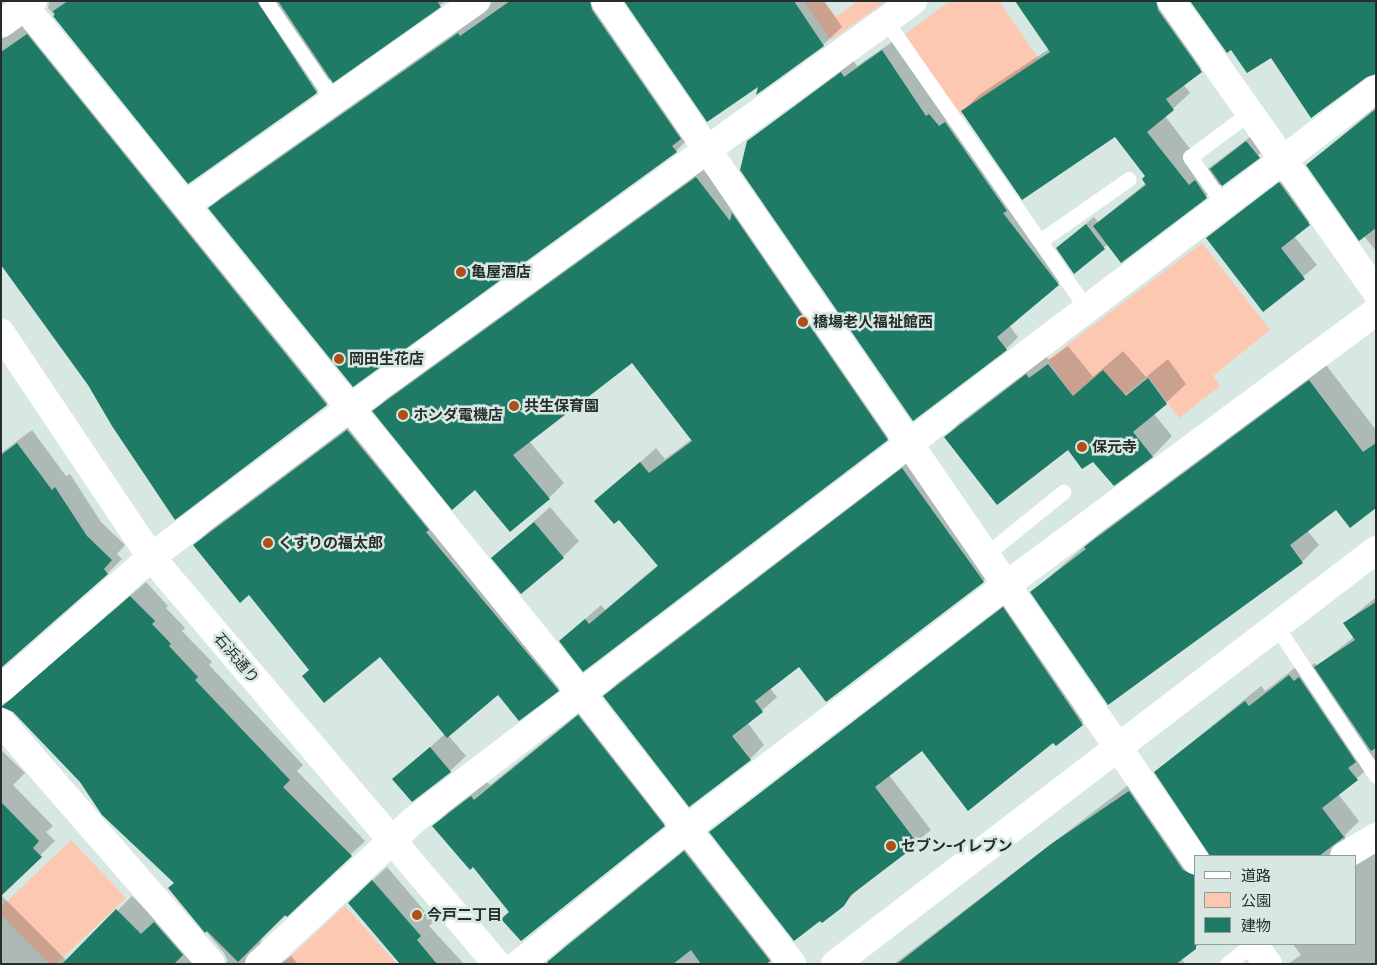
<!DOCTYPE html>
<meta charset="utf-8">
<style>
body{margin:0}
#map{position:relative;width:1377px;height:965px;overflow:hidden;background:#d7e8e2;font-family:Commissioner,"Noto Sans JP",sans-serif}
div>[style]{position:absolute}
.green>*{inset:0;background:#fdc8b2}
.shadow>*{inset:0;background:#0003}
.building>*{inset:0;background:#1f7a66}
.lane>*{height:15px;margin:-7.5px;padding:0 7.5px;transform-origin:7.5px;border-radius:7.5px;background:#fff}
.street>*{height:28px;margin:-14px;padding:0 14px;transform-origin:14px;border-radius:14px;background:#fff}
.secondary>*{height:28px;margin:-14px;padding:0 14px;transform-origin:14px;border-radius:14px;background:#fff}
.dots>*{width:14px;height:14px;translate:-50% -50%;box-sizing:border-box;border:2px solid #d7e8e2;border-radius:50%}
span{translate:-50% -50%;white-space:nowrap;text-align:center;line-height:1.15;-webkit-text-stroke:5px #d7e8e2;paint-order:stroke}
.poi-label{font-size:15px;color:#262d2b;font-weight:700}
.left{translate:0 -50%;text-align:left}
.street-label{font-size:15px;color:#262d2b}
.frame{position:absolute;inset:0;border:2px solid #262d2b;pointer-events:none}
.legend{position:absolute;left:1194px;top:855px;width:162px;height:90px;box-sizing:border-box;background:#d7e8e2;border:1px solid #909d99;margin:0;padding:6px 9px;list-style:none;font-size:15px;color:#262d2b}
.legend li{display:flex;align-items:center;gap:10px;height:25px}
.legend b{width:25px;border:1px solid #909d99}
</style>
<div id="map">
<div class="green">
<i style="clip-path:polygon(803px 1px,824px 1px,836px 17px,858px 1px,886px 1px,831px 40px)"></i>
<i style="clip-path:polygon(950px 1px,999px 1px,1039px 59px,960px 116px,905px 34px)"></i>
<i style="clip-path:polygon(1202px 243px,1270px 330px,1213px 376px,1220px 386px,1179px 418px,1148px 376px,1124px 395px,1103px 370px,1073px 395px,1047px 360px)"></i>
<i style="clip-path:polygon(71px 840px,126px 898px,56px 964px,50px 964px,1px 915px,1px 907px)"></i>
<i style="clip-path:polygon(345px 906px,397px 964px,282px 964px)"></i>
</div>
<div class="shadow">
<i style="clip-path:polygon(1px 1px,4px 18px,20px 23px,26px 31px,43px 19px,342px 389px,327px 404px,175px 518px,89px 384px,1px 262px)"></i>
<i style="clip-path:polygon(49px 1px,446px 1px,333px 81px,331px 78px,317px 92px,189px 182px,48px 8px)"></i>
<i style="clip-path:polygon(492px 1px,609px 1px,689px 138px,676px 151px,210px 208px,223px 195px,489px 8px)"></i>
<i style="clip-path:polygon(626px 1px,824px 1px,842px 27px,823px 45px,760px 85px)"></i>
<i style="clip-path:polygon(1016px 1px,1180px 1px,1218px 54px,1183px 84px,1190px 93px,1165px 116px,1206px 170px,1254px 134px,1266px 149px,1121px 262px,1108px 244px,1074px 272px,1057px 248px,1094px 217px,1098px 222px,1146px 183px,1146px 176px,1115px 135px,962px 112px,979px 95px,1049px 49px)"></i>
<i style="clip-path:polygon(895px 40px,1070px 273px,1009px 325px,1018px 337px,1006px 349px,913px 420px,748px 141px,854px 61px,857px 66px)"></i>
<i style="clip-path:polygon(1376px 107px,1376px 251px,1307px 165px)"></i>
<i style="clip-path:polygon(712px 163px,902px 424px,887px 439px,584px 670px,560px 641px,601px 605px,605px 610px,658px 565px,619px 518px,596px 501px,656px 448px,665px 459px,692px 439px,632px 361px,529px 441px,564px 483px,549px 498px,476px 489px,374px 411px,389px 396px)"></i>
<i style="clip-path:polygon(1294px 172px,1322px 211px,1294px 236px,1317px 265px,1263px 310px,1207px 238px)"></i>
<i style="clip-path:polygon(1068px 346px,1093px 377px,1123px 351px,1146px 377px,1168px 359px,1186px 384px,1154px 414px,1172px 436px,1153px 456px,1114px 484px,1093px 460px,1068px 449px,946px 437px,965px 417px,1046px 356px,1049px 360px)"></i>
<i style="clip-path:polygon(1326px 365px,1376px 430px,1376px 507px,1336px 508px,1307px 530px,1319px 545px,1302px 562px,1108px 703px,1032px 592px,1103px 530px)"></i>
<i style="clip-path:polygon(368px 410px,578px 669px,558px 690px,498px 693px,448px 735px,466px 756px,450px 771px,394px 779px,445px 734px,380px 655px,310px 670px,250px 593px,195px 545px,215px 525px)"></i>
<i style="clip-path:polygon(32px 430px,66px 476px,70px 474px,101px 522px,125px 545px,117px 554px,122px 559px,108px 573px,1px 666px,1px 453px)"></i>
<i style="clip-path:polygon(917px 455px,998px 567px,983px 581px,799px 665px,770px 688px,777px 697px,748px 723px,764px 745px,750px 759px,604px 696px,619px 682px)"></i>
<i style="clip-path:polygon(550px 507px,579px 541px,563px 557px,493px 558px)"></i>
<i style="clip-path:polygon(146px 582px,168px 606px,166px 608px,185px 628px,182px 631px,212px 662px,209px 665px,303px 765px,297px 771px,365px 841px,262px 938px,258px 952px,269px 964px,225px 964px,228px 961px,224px 953px,170px 888px,175px 883px,29px 685px)"></i>
<i style="clip-path:polygon(1017px 595px,1096px 710px,1056px 745px,1053px 741px,922px 749px,889px 775px,931px 830px,860px 887px,843px 905px,710px 832px)"></i>
<i style="clip-path:polygon(1376px 597px,1376px 762px,1338px 794px,1359px 821px,1345px 835px,1346px 849px,1376px 849px,1376px 964px,1288px 964px,1301px 955px,1293px 944px,1356px 944px,1356px 856px,1212px 856px,1155px 772px,1261px 686px,1265px 691px,1305px 660px,1310px 666px,1315px 663px,1317px 666px,1354px 637px,1345px 623px)"></i>
<i style="clip-path:polygon(594px 701px,679px 810px,664px 825px,510px 912px,473px 865px,434px 826px,449px 811px,487px 782px,490px 785px)"></i>
<i style="clip-path:polygon(1px 750px,25px 773px,13px 785px,53px 826px,46px 832px,55px 841px,1px 894px)"></i>
<i style="clip-path:polygon(1139px 777px,1196px 856px,1196px 944px,1200px 944px,1181px 958px,1185px 964px,894px 964px)"></i>
<i style="clip-path:polygon(700px 837px,781px 951px,768px 964px,550px 964px,549px 962px,564px 947px)"></i>
<i style="clip-path:polygon(387px 867px,434px 922px,429px 926px,464px 964px,402px 964px,363px 889px)"></i>
<i style="clip-path:polygon(1px 895px,67px 961px,132px 896px,157px 921px,220px 964px,1px 964px)"></i>
<i style="clip-path:polygon(291px 956px,298px 964px,280px 964px)"></i>
</div>
<div class="building">
<i style="clip-path:polygon(68px 1px,257px 1px,317px 93px,188px 184px,53px 16px,55px 15px,53px 11px)"></i>
<i style="clip-path:polygon(278px 1px,437px 1px,441px 7px,333px 83px)"></i>
<i style="clip-path:polygon(510px 1px,590px 1px,592px 10px,681px 139px,672px 146px,677px 152px,353px 387px,208px 208px,458px 33px,460px 36px)"></i>
<i style="clip-path:polygon(624px 1px,794px 1px,824px 46px,756px 95px,758px 87px,707px 122px)"></i>
<i style="clip-path:polygon(1015px 1px,1156px 1px,1158px 10px,1202px 72px,1166px 99px,1174px 110px,1147px 132px,1189px 185px,1195px 180px,1207px 198px,1121px 263px,1093px 226px,1146px 185px,1142px 179px,1145px 176px,1115px 137px,1022px 200px,961px 111px,1050px 52px)"></i>
<i style="clip-path:polygon(1190px 1px,1376px 1px,1376px 74px,1367px 77px,1311px 118px,1271px 58px,1247px 73px,1231px 50px,1227px 53px)"></i>
<i style="clip-path:polygon(27px 34px,327px 405px,175px 520px,112px 426px,88px 385px,1px 265px,1px 52px)"></i>
<i style="clip-path:polygon(882px 50px,926px 116px,929px 114px,939px 126px,945px 122px,1007px 211px,1003px 213px,1059px 285px,997px 337px,1007px 350px,913px 421px,740px 170px,747px 141px,841px 72px,844px 77px)"></i>
<i style="clip-path:polygon(1376px 109px,1376px 228px,1359px 241px,1306px 165px)"></i>
<i style="clip-path:polygon(1246px 141px,1260px 158px,1222px 186px,1210px 169px)"></i>
<i style="clip-path:polygon(696px 177px,730px 221px,732px 213px,888px 440px,583px 672px,559px 641px,585px 619px,589px 624px,658px 566px,619px 520px,614px 524px,594px 501px,640px 462px,649px 473px,692px 441px,632px 363px,513px 455px,550px 499px,510px 532px,475px 490px,452px 510px,372px 411px)"></i>
<i style="clip-path:polygon(1279px 182px,1310px 225px,1281px 248px,1305px 279px,1263px 312px,1206px 238px)"></i>
<i style="clip-path:polygon(1086px 224px,1105px 249px,1074px 274px,1056px 248px)"></i>
<i style="clip-path:polygon(1048px 364px,1073px 396px,1103px 370px,1126px 396px,1148px 378px,1167px 404px,1133px 432px,1153px 457px,1114px 486px,1093px 462px,1082px 469px,1068px 450px,997px 505px,944px 437px,1026px 374px,1029px 378px)"></i>
<i style="clip-path:polygon(1309px 380px,1363px 452px,1376px 443px,1376px 508px,1350px 528px,1336px 510px,1290px 545px,1303px 563px,1108px 705px,1030px 592px,1086px 549px,1084px 547px)"></i>
<i style="clip-path:polygon(347px 430px,429px 530px,426px 532px,559px 691px,519px 721px,498px 695px,447px 738px,380px 657px,324px 703px,302px 676px,309px 670px,249px 595px,240px 603px,193px 545px)"></i>
<i style="clip-path:polygon(17px 443px,52px 490px,55px 487px,87px 536px,112px 560px,104px 569px,108px 574px,1px 668px,1px 455px)"></i>
<i style="clip-path:polygon(902px 468px,984px 582px,826px 702px,799px 667px,755px 701px,763px 712px,732px 736px,751px 760px,689px 807px,603px 696px)"></i>
<i style="clip-path:polygon(534px 522px,564px 558px,521px 594px,491px 558px)"></i>
<i style="clip-path:polygon(130px 596px,155px 621px,152px 624px,171px 644px,169px 646px,198px 677px,195px 680px,290px 780px,283px 787px,352px 856px,287px 917px,285px 915px,238px 962px,207px 931px,205px 933px,168px 888px,174px 883px,102px 815px,80px 782px,13px 712px,1px 707px)"></i>
<i style="clip-path:polygon(1376px 602px,1376px 748px,1371px 751px,1314px 667px,1355px 640px,1343px 623px)"></i>
<i style="clip-path:polygon(1003px 607px,1083px 725px,1056px 746px,1053px 743px,968px 811px,922px 751px,875px 787px,918px 844px,851px 895px,844px 906px,822px 923px,820px 921px,794px 941px,709px 832px)"></i>
<i style="clip-path:polygon(1289px 675px,1294px 681px,1299px 677px,1356px 762px,1348px 768px,1358px 780px,1322px 808px,1344px 837px,1319px 856px,1210px 856px,1154px 772px,1245px 701px,1249px 706px)"></i>
<i style="clip-path:polygon(578px 715px,665px 826px,521px 941px,501px 919px,509px 912px,473px 867px,470px 870px,432px 826px,471px 796px,474px 800px)"></i>
<i style="clip-path:polygon(430px 747px,451px 772px,412px 802px,392px 779px)"></i>
<i style="clip-path:polygon(1129px 791px,1183px 870px,1196px 876px,1196px 949px,1176px 964px,897px 964px,1051px 844px)"></i>
<i style="clip-path:polygon(1px 802px,39px 841px,33px 848px,42px 857px,1px 896px)"></i>
<i style="clip-path:polygon(684px 851px,770px 961px,766px 964px,701px 964px,691px 950px,673px 964px,549px 964px,547px 962px)"></i>
<i style="clip-path:polygon(372px 880px,421px 936px,417px 940px,437px 964px,400px 964px,348px 903px)"></i>
<i style="clip-path:polygon(116px 909px,141px 934px,154px 922px,183px 955px,174px 964px,62px 964px)"></i>
</div>
<div class="lane">
<i style="left:266px;top:1px;width:121px;rotate:55.8deg"></i>
<i style="left:886px;top:21px;width:351px;rotate:55.1deg"></i>
<i style="left:1224px;top:205px;width:59px;rotate:-125.3deg"></i>
<i style="left:1190px;top:157px;width:72px;rotate:-36.6deg"></i>
<i style="left:1040px;top:241px;width:108px;rotate:-34.9deg"></i>
<i style="left:984px;top:556px;width:102px;rotate:-39deg"></i>
<i style="left:1276px;top:626px;width:180px;rotate:56.3deg"></i>
<i style="left:1227px;top:964px;width:33px;rotate:-38deg"></i>
</div>
<div class="street">
<i style="left:20px;top:1px;width:882px;rotate:50.98deg"></i>
<i style="left:575px;top:686px;width:353px;rotate:52deg"></i>
<i style="left:605px;top:1px;width:1043px;rotate:55.5deg"></i>
<i style="left:1171px;top:1px;width:356px;rotate:54.8deg"></i>
<i style="left:1px;top:24px;width:39px;rotate:-36deg"></i>
<i style="left:187px;top:204px;width:353px;rotate:-35.1deg"></i>
<i style="left:1px;top:689px;width:200px;rotate:-41.3deg"></i>
<i style="left:151px;top:557px;width:249px;rotate:-36.8deg"></i>
<i style="left:350px;top:408px;width:695px;rotate:-35.86deg"></i>
<i style="left:1px;top:722px;width:320px;rotate:49deg"></i>
<i style="left:1344px;top:856px;width:37px;rotate:-31deg"></i>
<i style="left:1253px;top:944px;width:25px;rotate:53deg"></i>
<i style="left:259px;top:964px;width:212px;rotate:-42.9deg"></i>
<i style="left:414px;top:820px;width:1208px;rotate:-37.23deg"></i>
<i style="left:519px;top:964px;width:213px;rotate:-38.9deg"></i>
<i style="left:685px;top:830px;width:402px;rotate:-37.3deg"></i>
<i style="left:1005px;top:586px;width:462px;rotate:-36.5deg"></i>
</div>
<div class="secondary">
<i style="left:1px;top:333px;width:270px;rotate:56.2deg"></i>
<i style="left:151px;top:557px;width:534px;rotate:49.63deg"></i>
<i style="left:835px;top:964px;width:681px;rotate:-37.43deg"></i>
</div>
<div class="dots">
<i style="left:461px;top:272px;background:#b14d19"></i>
<i style="left:803px;top:322px;background:#b14d19"></i>
<i style="left:339px;top:359px;background:#b14d19"></i>
<i style="left:514px;top:406px;background:#b14d19"></i>
<i style="left:403px;top:415px;background:#b14d19"></i>
<i style="left:1082px;top:447px;background:#b14d19"></i>
<i style="left:268px;top:543px;background:#b14d19"></i>
<i style="left:891px;top:846px;background:#b14d19"></i>
<i style="left:417px;top:915px;background:#b14d19"></i>
</div>
<div class="poi-label">
<span class="left" style="left:471px;top:272px">亀屋酒店</span>
<span class="left" style="left:813px;top:322px">橋場老人福祉館西</span>
<span class="left" style="left:349px;top:359px">岡田生花店</span>
<span class="left" style="left:524px;top:406px">共生保育園</span>
<span class="left" style="left:413px;top:415px">ホンダ電機店</span>
<span class="left" style="left:1092px;top:447px">保元寺</span>
<span class="left" style="left:278px;top:543px">くすりの福太郎</span>
<span class="left" style="left:901px;top:846px">セブン-イレブン</span>
<span class="left" style="left:427px;top:915px">今戸二丁目</span>
</div>
<div class="street-label">
<span style="left:237px;top:658px;rotate:50deg">石浜通り</span>
</div>
<div class="frame"></div>
<ul class="legend">
<li><b style="height:6px;background:#fff"></b>道路</li>
<li><b style="height:14px;background:#fdc8b2"></b>公園</li>
<li><b style="height:14px;background:#1f7a66"></b>建物</li>
</ul>
</div>
